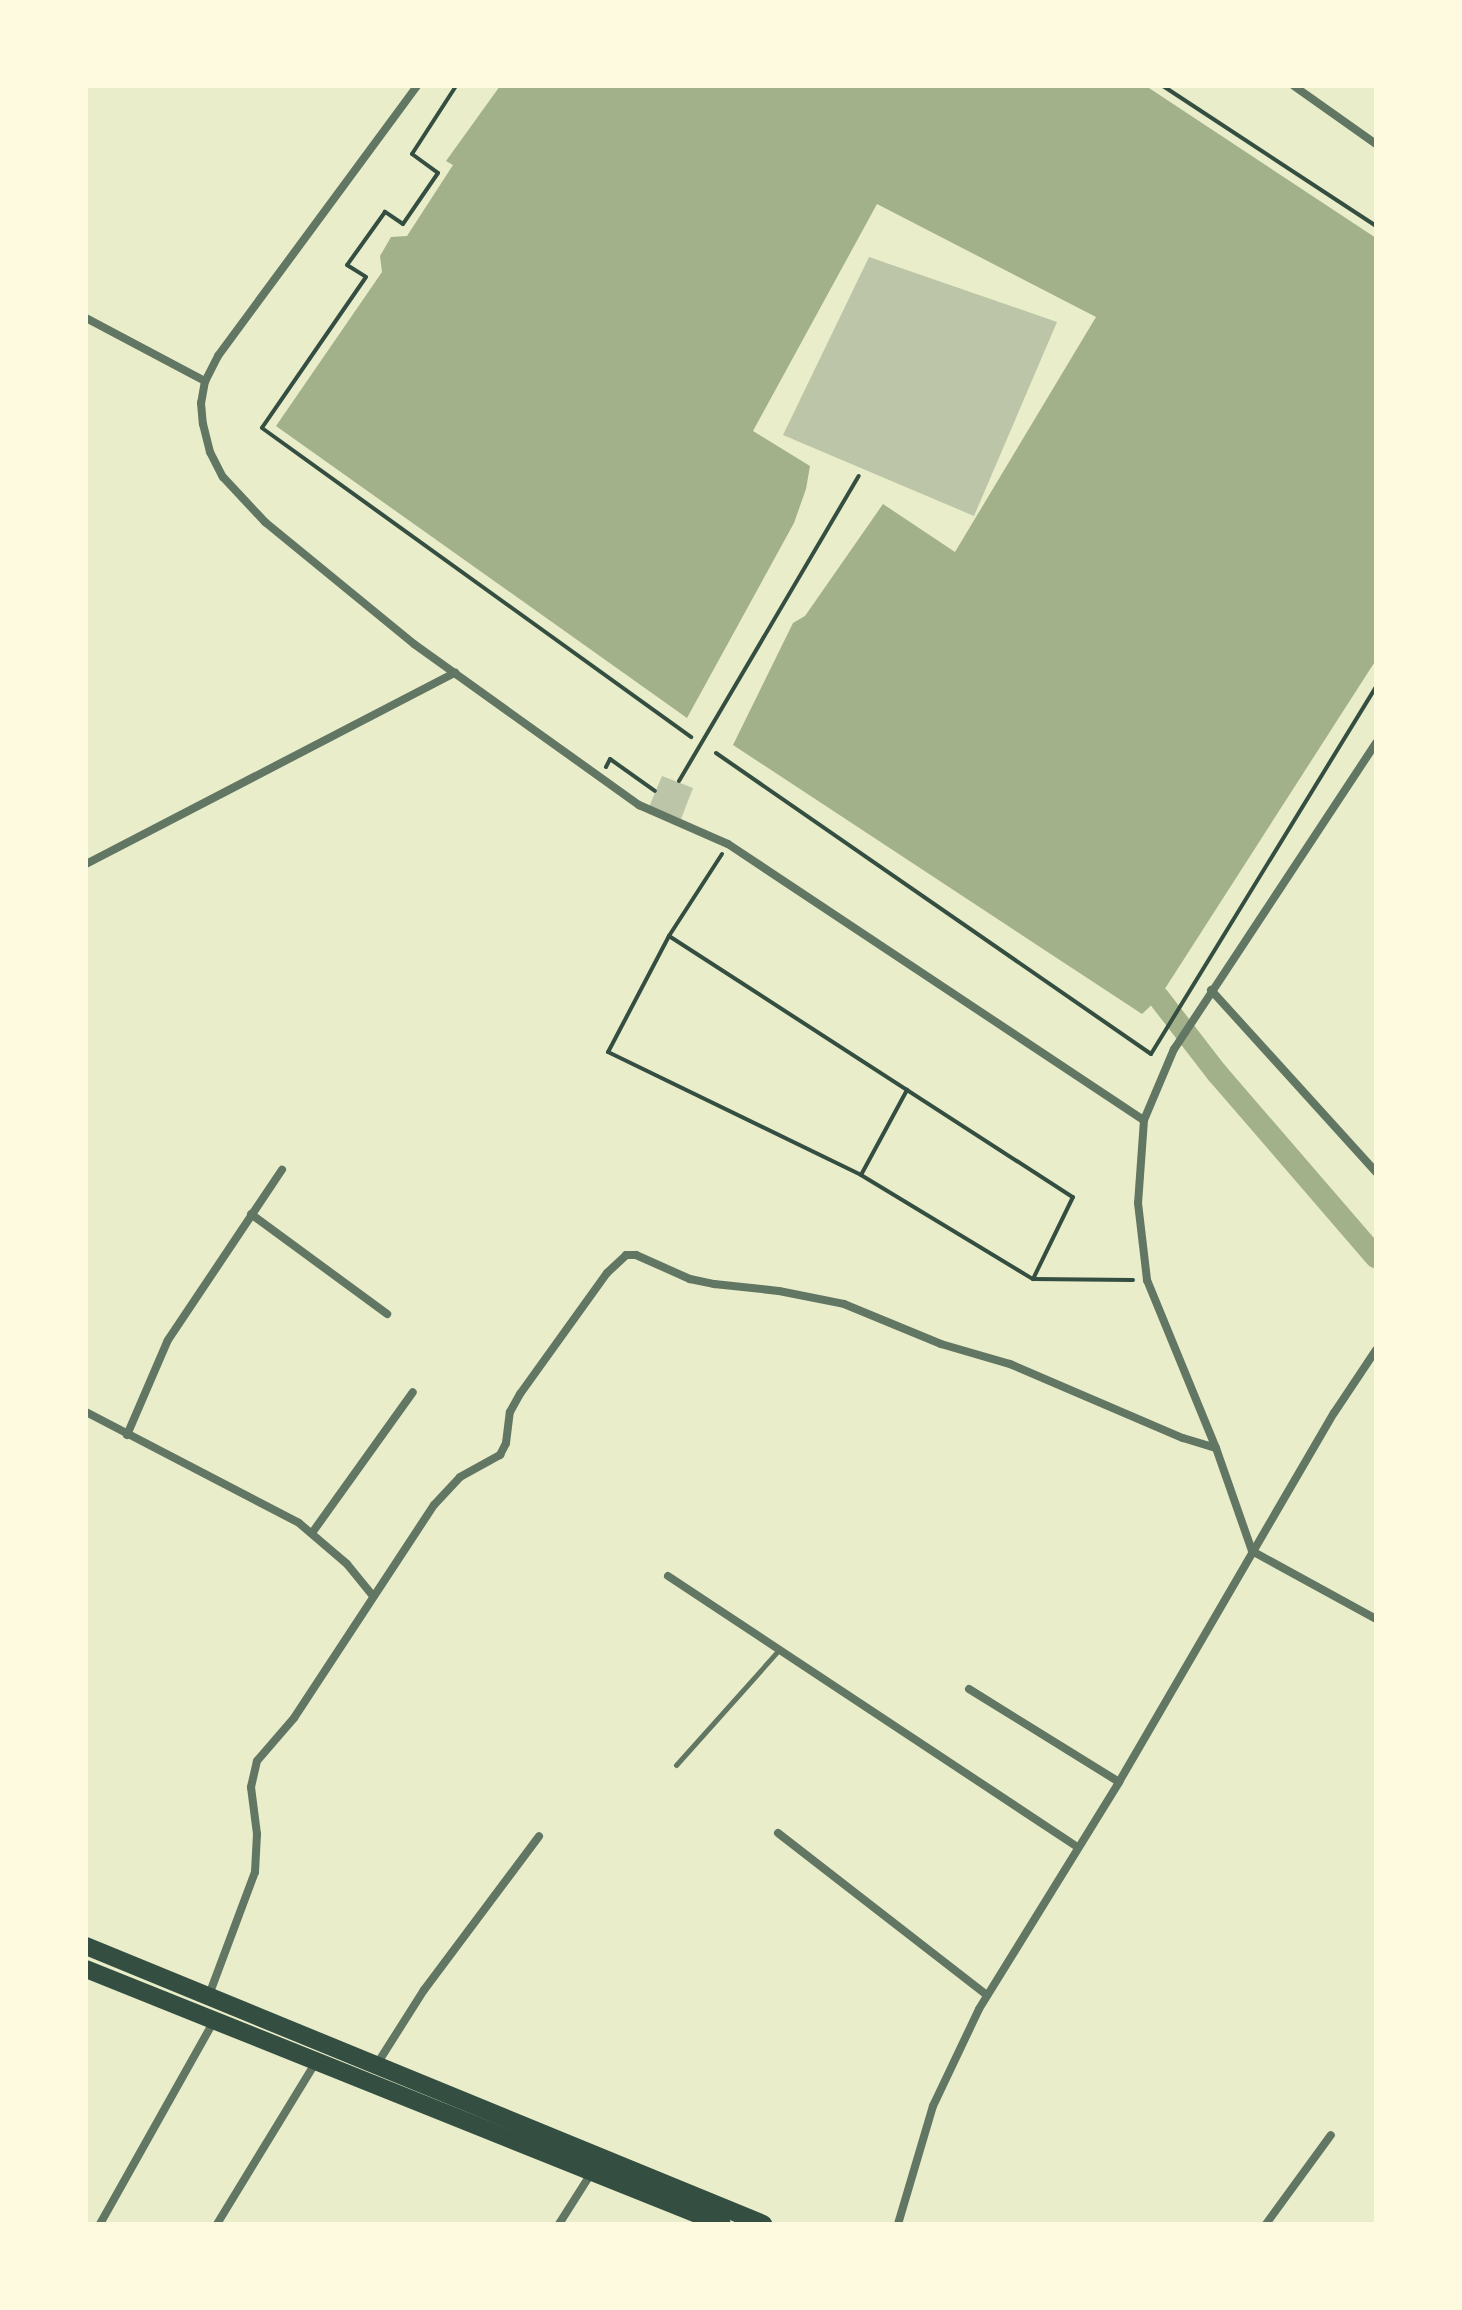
<!DOCTYPE html>
<style>
body{margin:0}
#map{position:relative;width:1462px;height:2310px;overflow:hidden;background:#e9edc9;font-family:"PT Serif",serif}
div>[style]{position:absolute}
.water>*{inset:0;background:#a3b18a}
.canal>*{height:22px;margin:-11px;padding:0 11px;transform-origin:11px;border-radius:11px;background:#a3b18a}
.building>*{inset:0;background:#bcc5a7}
.path>*{height:4px;margin:-2px;padding:0 2px;transform-origin:2px;border-radius:2px;background:#344e41}
.service>*{height:5px;margin:-2.5px;padding:0 2.5px;transform-origin:2.5px;border-radius:2.5px;background:#617663}
.minor>*{height:8px;margin:-4px;padding:0 4px;transform-origin:4px;border-radius:4px;background:#617663}
.primary>*{height:18px;margin:-9px;padding:0 9px;transform-origin:9px;border-radius:9px;background:#344e41}
span{translate:-50% -50%;white-space:nowrap;text-align:center;line-height:1.15;-webkit-text-stroke:6px #fefae0;paint-order:stroke}
.frame{position:absolute;inset:0;border:88px solid #fefae0;pointer-events:none}
</style>
<div id="map">
<div class="water">
<i style="clip-path:polygon(500px 86px,1146px 86px,1376px 238px,1376px 660px,1159px 998px,1142px 1014px,733px 745px,793px 623px,805px 616px,883px 504px,955px 552px,1096px 317px,877px 204px,753px 431px,810px 466px,806px 489px,794px 523px,687px 718px,276px 426px,382px 272px,380px 256px,391px 237px,407px 236px,453px 165px,446px 161px)"></i>
</div>
<div class="canal">
<i style="left:1159px;top:998px;width:95px;rotate:52.3deg"></i>
<i style="left:1217px;top:1073px;width:243px;rotate:49.2deg"></i>
</div>
<div class="building">
<i style="clip-path:polygon(869px 257px,1057px 322px,974px 516px,783px 435px)"></i>
<i style="clip-path:polygon(662px 776px,693px 788px,681px 819px,649px 807px)"></i>
</div>
<div class="path">
<i style="left:456px;top:86px;width:81px;rotate:122.9deg"></i>
<i style="left:412px;top:154px;width:32px;rotate:36deg"></i>
<i style="left:438px;top:173px;width:62px;rotate:124.5deg"></i>
<i style="left:403px;top:224px;width:22px;rotate:-146deg"></i>
<i style="left:385px;top:212px;width:65px;rotate:125.6deg"></i>
<i style="left:347px;top:265px;width:22px;rotate:32deg"></i>
<i style="left:366px;top:277px;width:183px;rotate:124.6deg"></i>
<i style="left:262px;top:428px;width:529px;rotate:35.76deg"></i>
<i style="left:1163px;top:86px;width:255px;rotate:33.3deg"></i>
<i style="left:716px;top:753px;width:529px;rotate:34.68deg"></i>
<i style="left:1151px;top:1054px;width:430px;rotate:-58.5deg"></i>
<i style="left:606px;top:767px;width:9px;rotate:-63deg"></i>
<i style="left:610px;top:759px;width:55px;rotate:35.4deg"></i>
<i style="left:679px;top:781px;width:354px;rotate:-59.5deg"></i>
<i style="left:722px;top:854px;width:98px;rotate:122.9deg"></i>
<i style="left:669px;top:936px;width:131px;rotate:117.7deg"></i>
<i style="left:608px;top:1052px;width:281px;rotate:25.9deg"></i>
<i style="left:861px;top:1175px;width:201px;rotate:31.2deg"></i>
<i style="left:1033px;top:1279px;width:100px;rotate:0.6deg"></i>
<i style="left:669px;top:936px;width:481px;rotate:32.9deg"></i>
<i style="left:1073px;top:1197px;width:91px;rotate:116deg"></i>
<i style="left:861px;top:1175px;width:97px;rotate:-61.6deg"></i>
</div>
<div class="service">
<i style="left:676px;top:1765px;width:154px;rotate:-48.2deg"></i>
</div>
<div class="minor">
<i style="left:417px;top:86px;width:335px;rotate:126.4deg"></i>
<i style="left:218px;top:356px;width:28px;rotate:117deg"></i>
<i style="left:205px;top:381px;width:22px;rotate:100deg"></i>
<i style="left:201px;top:403px;width:21px;rotate:85deg"></i>
<i style="left:203px;top:424px;width:29px;rotate:76deg"></i>
<i style="left:210px;top:452px;width:28px;rotate:63deg"></i>
<i style="left:223px;top:477px;width:62px;rotate:47deg"></i>
<i style="left:265px;top:522px;width:193px;rotate:39.3deg"></i>
<i style="left:414px;top:644px;width:277px;rotate:35.6deg"></i>
<i style="left:639px;top:805px;width:97px;rotate:23.7deg"></i>
<i style="left:728px;top:844px;width:499px;rotate:33.6deg"></i>
<i style="left:1294px;top:86px;width:100px;rotate:35.3deg"></i>
<i style="left:86px;top:318px;width:135px;rotate:27.9deg"></i>
<i style="left:1376px;top:743px;width:367px;rotate:123.4deg"></i>
<i style="left:1174px;top:1049px;width:77px;rotate:112.9deg"></i>
<i style="left:1144px;top:1120px;width:83px;rotate:94.1deg"></i>
<i style="left:1138px;top:1203px;width:78px;rotate:83.3deg"></i>
<i style="left:1147px;top:1280px;width:182px;rotate:67.7deg"></i>
<i style="left:1216px;top:1448px;width:109px;rotate:70.7deg"></i>
<i style="left:1252px;top:1551px;width:141px;rotate:28.7deg"></i>
<i style="left:86px;top:864px;width:416px;rotate:-27.4deg"></i>
<i style="left:1211px;top:990px;width:246px;rotate:47.8deg"></i>
<i style="left:251px;top:1214px;width:169px;rotate:36.3deg"></i>
<i style="left:86px;top:1412px;width:240px;rotate:27.5deg"></i>
<i style="left:299px;top:1523px;width:63px;rotate:40.5deg"></i>
<i style="left:347px;top:1564px;width:41px;rotate:50.9deg"></i>
<i style="left:127px;top:1435px;width:103px;rotate:-66.7deg"></i>
<i style="left:168px;top:1340px;width:205px;rotate:-56.2deg"></i>
<i style="left:312px;top:1533px;width:173px;rotate:-54.4deg"></i>
<i style="left:668px;top:1576px;width:491px;rotate:33.5deg"></i>
<i style="left:969px;top:1689px;width:176px;rotate:31.8deg"></i>
<i style="left:778px;top:1833px;width:264px;rotate:37.8deg"></i>
<i style="left:209px;top:1995px;width:131px;rotate:-69.5deg"></i>
<i style="left:255px;top:1872px;width:38px;rotate:-87deg"></i>
<i style="left:257px;top:1834px;width:47px;rotate:-97.3deg"></i>
<i style="left:251px;top:1787px;width:27px;rotate:-77deg"></i>
<i style="left:257px;top:1761px;width:57px;rotate:-49.3deg"></i>
<i style="left:294px;top:1718px;width:255px;rotate:-56.7deg"></i>
<i style="left:434px;top:1505px;width:38px;rotate:-47deg"></i>
<i style="left:460px;top:1477px;width:46px;rotate:-28.8deg"></i>
<i style="left:500px;top:1455px;width:13px;rotate:-63deg"></i>
<i style="left:506px;top:1443px;width:31px;rotate:-83deg"></i>
<i style="left:510px;top:1412px;width:21px;rotate:-61deg"></i>
<i style="left:520px;top:1394px;width:149px;rotate:-54.3deg"></i>
<i style="left:607px;top:1273px;width:26px;rotate:-43deg"></i>
<i style="left:626px;top:1255px;width:10px"></i>
<i style="left:636px;top:1255px;width:59px;rotate:24deg"></i>
<i style="left:690px;top:1279px;width:25px;rotate:12deg"></i>
<i style="left:714px;top:1284px;width:65px;rotate:6.1deg"></i>
<i style="left:779px;top:1291px;width:66px;rotate:11.3deg"></i>
<i style="left:844px;top:1304px;width:105px;rotate:22.4deg"></i>
<i style="left:941px;top:1344px;width:72px;rotate:16.2deg"></i>
<i style="left:1010px;top:1364px;width:188px;rotate:23.2deg"></i>
<i style="left:1183px;top:1438px;width:34px;rotate:17deg"></i>
<i style="left:377px;top:2064px;width:88px;rotate:-57.6deg"></i>
<i style="left:424px;top:1990px;width:192px;rotate:-53.2deg"></i>
<i style="left:100px;top:2224px;width:233px;rotate:-60.7deg"></i>
<i style="left:217px;top:2224px;width:190px;rotate:-58.6deg"></i>
<i style="left:559px;top:2224px;width:62px;rotate:-57.6deg"></i>
<i style="left:898px;top:2224px;width:123px;rotate:-73.5deg"></i>
<i style="left:933px;top:2106px;width:107px;rotate:-64.6deg"></i>
<i style="left:979px;top:2009px;width:267px;rotate:-58.3deg"></i>
<i style="left:1119px;top:1782px;width:427px;rotate:-59.8deg"></i>
<i style="left:1334px;top:1413px;width:76px;rotate:-56.3deg"></i>
<i style="left:1266px;top:2224px;width:110px;rotate:-53.9deg"></i>
</div>
<div class="primary">
<i style="left:86px;top:1946px;width:732px;rotate:22.32deg"></i>
<i style="left:86px;top:1969px;width:685px;rotate:21.85deg"></i>
</div>
<div class="frame"></div>
</div>
